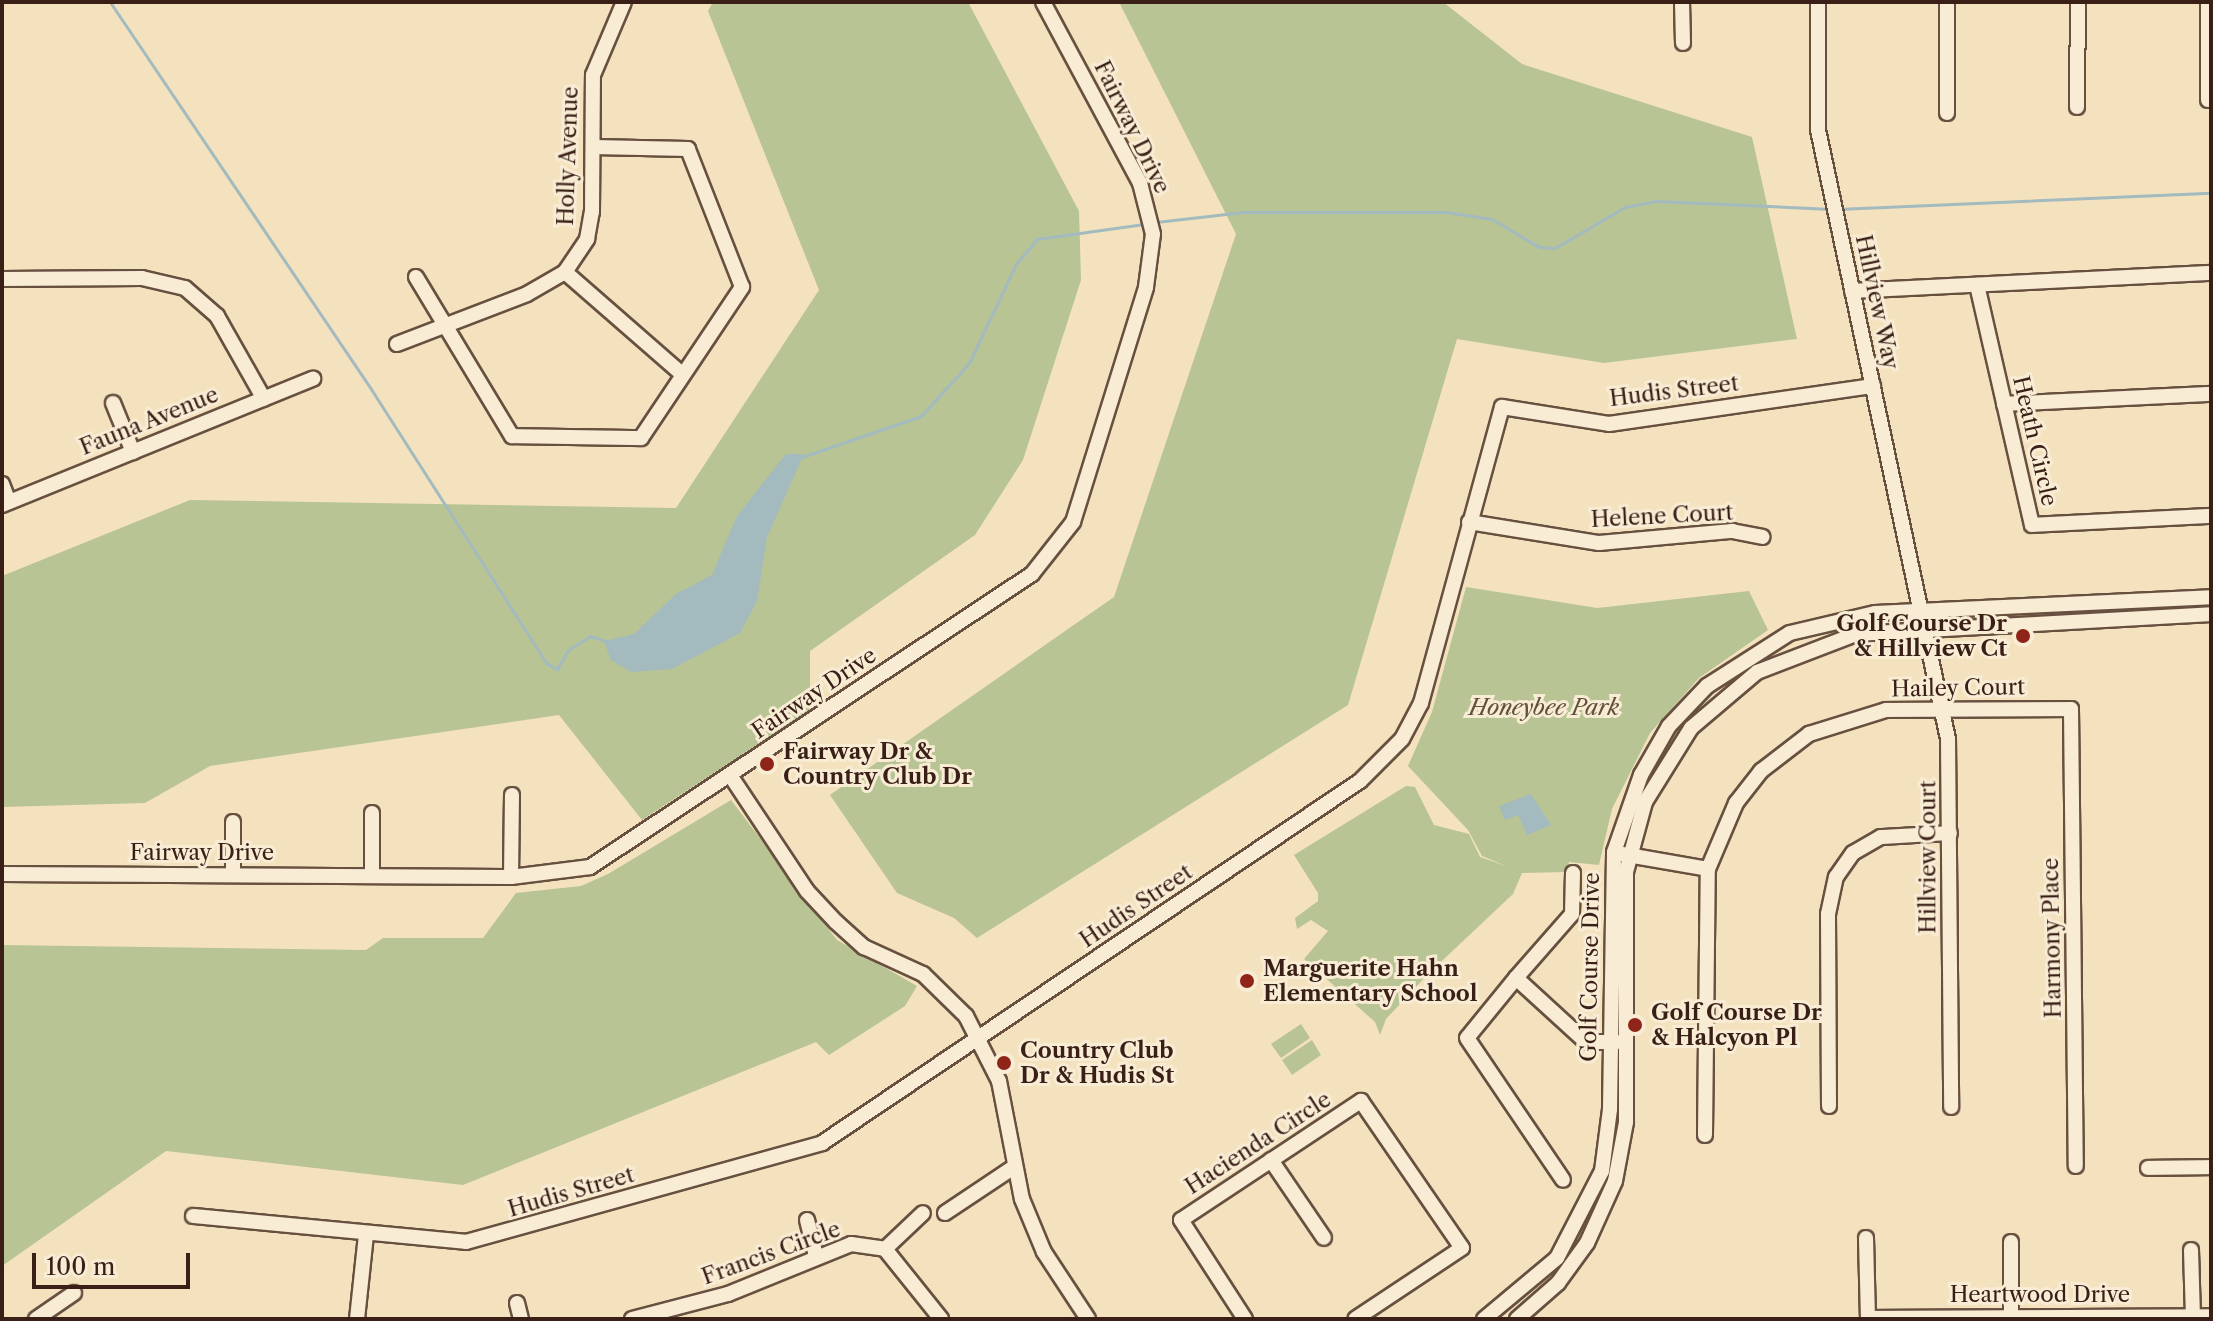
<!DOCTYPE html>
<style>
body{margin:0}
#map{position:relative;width:2213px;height:1321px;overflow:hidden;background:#f4e2be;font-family:"Libre Caslon Text",serif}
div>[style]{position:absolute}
.green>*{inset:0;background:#b8c494}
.water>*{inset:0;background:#a3babe}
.stream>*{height:3px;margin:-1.5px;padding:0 1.5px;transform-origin:1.5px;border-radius:1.5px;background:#a3babe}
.roads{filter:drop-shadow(2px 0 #685040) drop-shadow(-2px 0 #685040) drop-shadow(0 2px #685040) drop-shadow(0 -2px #685040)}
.minor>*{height:14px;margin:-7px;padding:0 7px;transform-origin:7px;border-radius:7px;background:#f8ecd5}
.dots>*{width:22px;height:22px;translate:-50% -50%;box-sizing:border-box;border:4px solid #f8ecd5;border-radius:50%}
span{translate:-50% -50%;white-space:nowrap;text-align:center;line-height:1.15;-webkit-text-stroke:6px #f8ecd5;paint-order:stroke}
.street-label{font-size:22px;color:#3a1f16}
.poi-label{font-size:22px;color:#3a1f16;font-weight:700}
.right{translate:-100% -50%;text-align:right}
.left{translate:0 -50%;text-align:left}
.park-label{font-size:22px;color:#60513c;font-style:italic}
.frame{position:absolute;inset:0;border:4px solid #3a1f16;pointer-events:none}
.scale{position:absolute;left:32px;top:1253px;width:158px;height:36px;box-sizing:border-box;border:4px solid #3a1f16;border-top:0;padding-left:10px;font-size:24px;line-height:28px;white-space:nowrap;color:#3a1f16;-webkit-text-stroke:6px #f8ecd5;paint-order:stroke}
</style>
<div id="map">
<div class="green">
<i style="clip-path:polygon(713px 2px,968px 2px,1079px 211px,1081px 280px,1023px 460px,975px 535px,810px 651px,810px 710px,642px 820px,559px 715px,210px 766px,145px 803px,2px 807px,2px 576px,190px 500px,676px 508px,819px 290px,708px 11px)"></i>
<i style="clip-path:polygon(1119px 2px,1443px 2px,1522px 64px,1752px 137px,1797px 339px,1604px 363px,1457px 339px,1348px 705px,977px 938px,954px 918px,897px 893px,830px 795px,1114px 597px,1236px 234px)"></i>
<i style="clip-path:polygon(1466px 587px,1597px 608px,1749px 591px,1768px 630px,1699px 678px,1650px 733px,1612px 809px,1599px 865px,1569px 862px,1566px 872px,1522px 873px,1513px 894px,1428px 974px,1386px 1019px,1380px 1035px,1375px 1022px,1304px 959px,1328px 931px,1311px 920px,1297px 929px,1295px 918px,1318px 901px,1318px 893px,1294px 855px,1406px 786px,1415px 787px,1434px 825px,1469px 834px,1480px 857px,1506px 866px,1482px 856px,1468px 830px,1408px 766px,1432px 712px)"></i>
<i style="clip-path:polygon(731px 800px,837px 940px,917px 986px,905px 1006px,829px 1055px,816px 1042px,463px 1185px,166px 1151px,2px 1266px,2px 945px,366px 950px,383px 938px,483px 938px,516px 893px,581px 886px,608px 874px)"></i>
<i style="clip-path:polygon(1301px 1024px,1310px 1038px,1281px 1058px,1271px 1044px)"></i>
<i style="clip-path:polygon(1312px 1040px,1321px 1055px,1292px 1075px,1282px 1060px)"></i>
</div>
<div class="water">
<i style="clip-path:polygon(786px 454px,804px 454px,767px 537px,757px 601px,740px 633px,672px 669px,631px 672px,611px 660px,604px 641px,634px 634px,676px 594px,712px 575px,737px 516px)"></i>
<i style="clip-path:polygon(1531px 794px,1551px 825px,1527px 835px,1518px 815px,1505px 820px,1499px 806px)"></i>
</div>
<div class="stream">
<i style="left:110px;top:2px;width:467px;rotate:56deg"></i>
<i style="left:371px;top:389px;width:325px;rotate:57.4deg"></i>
<i style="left:546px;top:663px;width:13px;rotate:29deg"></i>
<i style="left:557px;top:669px;width:22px;rotate:-60deg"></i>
<i style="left:568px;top:650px;width:26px;rotate:-32deg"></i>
<i style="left:590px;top:636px;width:16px;rotate:18deg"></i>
<i style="left:1838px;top:209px;width:373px;rotate:-2.5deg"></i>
<i style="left:1156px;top:222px;width:88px;rotate:-6.6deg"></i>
<i style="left:1243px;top:212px;width:203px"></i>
<i style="left:1446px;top:212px;width:47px;rotate:8.7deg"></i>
<i style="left:1492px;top:219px;width:55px;rotate:30.8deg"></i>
<i style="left:1539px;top:247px;width:16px;rotate:4deg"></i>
<i style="left:1555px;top:248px;width:81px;rotate:-30.4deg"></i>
<i style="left:1625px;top:207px;width:32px;rotate:-11deg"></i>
<i style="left:1656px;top:201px;width:175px;rotate:2.6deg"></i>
<i style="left:802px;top:457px;width:126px;rotate:-19deg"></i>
<i style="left:921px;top:416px;width:72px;rotate:-47.8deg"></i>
<i style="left:969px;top:363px;width:110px;rotate:-64.6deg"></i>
<i style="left:1016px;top:264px;width:33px;rotate:-50deg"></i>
<i style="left:1037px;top:239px;width:108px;rotate:-8deg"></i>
</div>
<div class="roads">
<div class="minor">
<i style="left:1682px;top:2px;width:41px;rotate:88.6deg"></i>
<i style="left:1818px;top:2px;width:128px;rotate:90deg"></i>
<i style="left:1818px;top:130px;width:623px;rotate:77.95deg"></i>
<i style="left:1948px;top:739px;width:368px;rotate:89.5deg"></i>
<i style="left:2208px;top:2px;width:98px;rotate:90deg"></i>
<i style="left:2077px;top:107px;width:105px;rotate:-89.5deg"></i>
<i style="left:1947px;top:113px;width:111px;rotate:-90deg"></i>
<i style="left:565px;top:272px;width:155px;rotate:41.1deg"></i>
<i style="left:416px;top:277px;width:186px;rotate:58.9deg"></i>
<i style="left:512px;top:436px;width:129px;rotate:0.9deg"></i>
<i style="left:641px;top:438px;width:182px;rotate:-56.2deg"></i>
<i style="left:742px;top:287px;width:148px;rotate:-111.4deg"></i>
<i style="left:688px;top:149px;width:95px;rotate:-178.8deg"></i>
<i style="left:2px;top:279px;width:140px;rotate:-0.4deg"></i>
<i style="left:142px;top:278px;width:44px;rotate:13.1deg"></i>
<i style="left:185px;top:288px;width:43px;rotate:41.2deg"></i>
<i style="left:217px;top:316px;width:95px;rotate:60.5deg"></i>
<i style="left:1977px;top:285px;width:246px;rotate:77.1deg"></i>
<i style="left:2032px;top:525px;width:179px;rotate:-2.9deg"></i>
<i style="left:1852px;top:291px;width:359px;rotate:-2.9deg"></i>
<i style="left:397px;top:344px;width:139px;rotate:-21deg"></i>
<i style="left:527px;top:294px;width:44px;rotate:-30.1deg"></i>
<i style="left:565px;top:272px;width:40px;rotate:-56deg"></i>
<i style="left:587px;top:239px;width:27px;rotate:-80deg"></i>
<i style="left:592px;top:212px;width:137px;rotate:-89.6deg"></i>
<i style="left:593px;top:75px;width:79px;rotate:-67deg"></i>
<i style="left:113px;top:403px;width:53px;rotate:67.8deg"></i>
<i style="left:2004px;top:404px;width:207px;rotate:-2.8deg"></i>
<i style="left:2px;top:484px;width:19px;rotate:69deg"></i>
<i style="left:2px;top:505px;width:336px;rotate:-22.1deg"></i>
<i style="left:1469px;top:522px;width:132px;rotate:9.2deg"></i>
<i style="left:1599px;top:543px;width:134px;rotate:-5.2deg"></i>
<i style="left:1732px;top:531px;width:31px;rotate:11deg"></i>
<i style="left:730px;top:775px;width:139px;rotate:56.4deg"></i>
<i style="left:807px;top:891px;width:42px;rotate:46.9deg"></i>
<i style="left:836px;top:922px;width:38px;rotate:42deg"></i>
<i style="left:864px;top:947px;width:65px;rotate:24.6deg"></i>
<i style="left:923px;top:974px;width:60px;rotate:44.3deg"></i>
<i style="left:966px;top:1016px;width:73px;rotate:63.1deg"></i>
<i style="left:999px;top:1081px;width:120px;rotate:79deg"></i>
<i style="left:1022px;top:1199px;width:57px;rotate:67.5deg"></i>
<i style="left:1044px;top:1252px;width:80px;rotate:56.7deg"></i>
<i style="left:1622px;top:854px;width:87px;rotate:9.9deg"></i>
<i style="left:1573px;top:873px;width:41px;rotate:91.4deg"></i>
<i style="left:1572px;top:914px;width:85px;rotate:131.2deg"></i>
<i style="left:1516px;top:978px;width:95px;rotate:42.4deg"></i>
<i style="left:1586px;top:1042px;width:31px"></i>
<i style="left:2px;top:874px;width:509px;rotate:0.34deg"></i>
<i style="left:511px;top:877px;width:80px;rotate:-7.2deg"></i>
<i style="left:590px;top:867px;width:530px;rotate:-33.54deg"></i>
<i style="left:1032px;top:574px;width:66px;rotate:-51.7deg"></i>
<i style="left:1073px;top:522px;width:246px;rotate:-72.7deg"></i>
<i style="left:1146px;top:287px;width:53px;rotate:-82.5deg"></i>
<i style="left:1153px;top:234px;width:53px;rotate:-104.3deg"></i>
<i style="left:1140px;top:183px;width:205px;rotate:-118.2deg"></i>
<i style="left:233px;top:875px;width:53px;rotate:-90deg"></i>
<i style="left:372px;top:875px;width:62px;rotate:-90deg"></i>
<i style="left:511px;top:877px;width:82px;rotate:-89.3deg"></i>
<i style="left:1516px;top:978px;width:77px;rotate:129.2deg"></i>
<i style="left:1467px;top:1038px;width:171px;rotate:55.9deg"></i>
<i style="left:1829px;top:1106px;width:192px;rotate:-90.3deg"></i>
<i style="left:1828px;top:914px;width:38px;rotate:-78deg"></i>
<i style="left:1836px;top:877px;width:29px;rotate:-55deg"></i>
<i style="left:1853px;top:853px;width:32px;rotate:-30deg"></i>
<i style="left:1881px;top:837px;width:69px;rotate:-3.3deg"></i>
<i style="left:1705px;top:1135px;width:266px;rotate:-89.4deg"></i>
<i style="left:1708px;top:869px;width:72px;rotate:-67deg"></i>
<i style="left:1736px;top:803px;width:41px;rotate:-52deg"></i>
<i style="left:1761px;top:771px;width:61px;rotate:-37.6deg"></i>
<i style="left:1809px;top:734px;width:81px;rotate:-17.3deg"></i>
<i style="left:1886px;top:710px;width:185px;rotate:-0.3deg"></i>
<i style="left:2071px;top:709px;width:457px;rotate:89.4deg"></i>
<i style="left:1271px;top:1160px;width:94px;rotate:55.8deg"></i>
<i style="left:2148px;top:1168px;width:63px;rotate:-0.9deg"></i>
<i style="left:945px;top:1213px;width:83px;rotate:-33.7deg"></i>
<i style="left:193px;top:1216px;width:274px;rotate:5.4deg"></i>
<i style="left:466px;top:1242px;width:370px;rotate:-15.5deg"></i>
<i style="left:822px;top:1143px;width:648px;rotate:-33.94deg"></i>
<i style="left:1360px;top:781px;width:59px;rotate:-45deg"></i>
<i style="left:1402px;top:739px;width:41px;rotate:-62.2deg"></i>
<i style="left:1421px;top:703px;width:307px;rotate:-74.7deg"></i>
<i style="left:1502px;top:407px;width:108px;rotate:9deg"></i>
<i style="left:1609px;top:424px;width:267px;rotate:-8.2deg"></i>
<i style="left:807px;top:1220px;width:38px;rotate:76deg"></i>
<i style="left:1866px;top:1238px;width:81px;rotate:88.6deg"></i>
<i style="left:885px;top:1249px;width:52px;rotate:-43.5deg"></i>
<i style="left:2191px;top:1250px;width:66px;rotate:88.3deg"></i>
<i style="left:517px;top:1303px;width:16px;rotate:76deg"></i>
<i style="left:2011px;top:1316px;width:74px;rotate:-90deg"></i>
<i style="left:1868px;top:1318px;width:343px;rotate:-0.3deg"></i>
<i style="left:36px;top:1319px;width:46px;rotate:-34.4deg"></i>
<i style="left:357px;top:1319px;width:84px;rotate:-83.9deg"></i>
<i style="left:632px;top:1319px;width:99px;rotate:-14.6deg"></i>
<i style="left:728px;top:1294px;width:133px;rotate:-22.1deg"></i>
<i style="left:851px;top:1244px;width:34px;rotate:8deg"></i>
<i style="left:885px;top:1249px;width:90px;rotate:51.3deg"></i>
<i style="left:1245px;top:1319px;width:118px;rotate:-122.9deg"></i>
<i style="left:1181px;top:1220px;width:216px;rotate:-33.5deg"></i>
<i style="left:1361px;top:1101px;width:178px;rotate:55.5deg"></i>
<i style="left:1462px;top:1248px;width:128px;rotate:146.4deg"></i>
<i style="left:1484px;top:1319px;width:95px;rotate:-39.9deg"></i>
<i style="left:1557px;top:1258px;width:98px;rotate:-62.7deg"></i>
<i style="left:1602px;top:1171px;width:63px;rotate:-82.6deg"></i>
<i style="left:1610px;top:1109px;width:257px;rotate:-89.1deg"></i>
<i style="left:1614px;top:852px;width:82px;rotate:-70.7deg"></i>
<i style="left:1641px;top:775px;width:56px;rotate:-60.3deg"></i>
<i style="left:1669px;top:726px;width:55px;rotate:-46.5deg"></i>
<i style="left:1707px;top:686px;width:98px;rotate:-32.6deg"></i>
<i style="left:1790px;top:633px;width:87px;rotate:-13.2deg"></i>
<i style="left:1875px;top:613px;width:336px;rotate:-2.7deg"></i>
<i style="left:1517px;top:1319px;width:55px;rotate:-41.3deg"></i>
<i style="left:1558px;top:1283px;width:49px;rotate:-54.1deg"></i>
<i style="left:1587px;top:1243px;width:68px;rotate:-65.7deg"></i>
<i style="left:1615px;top:1181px;width:60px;rotate:-79.4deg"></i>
<i style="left:1626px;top:1122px;width:250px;rotate:-90deg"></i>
<i style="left:1626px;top:872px;width:73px;rotate:-74.8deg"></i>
<i style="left:1645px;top:802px;width:87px;rotate:-58.1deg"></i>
<i style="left:1691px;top:728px;width:87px;rotate:-40.3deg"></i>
<i style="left:1757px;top:672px;width:106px;rotate:-21deg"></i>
<i style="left:1856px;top:634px;width:356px;rotate:-3.2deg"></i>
</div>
</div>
<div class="dots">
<i style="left:2023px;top:636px;background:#8f2418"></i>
<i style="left:767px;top:764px;background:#8f2418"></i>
<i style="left:1247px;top:981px;background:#8f2418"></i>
<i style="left:1635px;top:1025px;background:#8f2418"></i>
<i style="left:1004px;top:1063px;background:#8f2418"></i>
</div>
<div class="street-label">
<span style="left:1132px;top:127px;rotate:64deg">Fairway Drive</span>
<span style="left:568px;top:156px;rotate:-88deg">Holly Avenue</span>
<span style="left:1877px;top:302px;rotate:78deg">Hillview Way</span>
<span style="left:1674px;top:391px;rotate:-7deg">Hudis Street</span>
<span style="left:149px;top:421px;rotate:-22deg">Fauna Avenue</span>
<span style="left:2035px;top:441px;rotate:77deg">Heath Circle</span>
<span style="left:1662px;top:516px;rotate:-3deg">Helene Court</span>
<span style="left:1958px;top:688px;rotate:-1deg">Hailey Court</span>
<span style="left:814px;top:693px;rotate:-34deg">Fairway Drive</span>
<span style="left:202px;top:853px">Fairway Drive</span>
<span style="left:1928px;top:857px;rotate:-90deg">Hillview Court</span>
<span style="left:1136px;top:906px;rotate:-34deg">Hudis Street</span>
<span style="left:2052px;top:938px;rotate:-91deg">Harmony Place</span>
<span style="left:1590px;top:967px;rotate:-89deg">Golf Course Drive</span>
<span style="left:1258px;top:1143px;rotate:-33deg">Hacienda Circle</span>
<span style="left:571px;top:1192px;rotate:-16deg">Hudis Street</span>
<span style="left:771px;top:1253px;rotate:-20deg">Francis Circle</span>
<span style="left:2040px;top:1295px">Heartwood Drive</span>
</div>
<div class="poi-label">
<span class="right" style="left:2007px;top:636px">Golf Course Dr<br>&amp; Hillview Ct</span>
<span class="left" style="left:783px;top:764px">Fairway Dr &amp;<br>Country Club Dr</span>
<span class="left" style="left:1263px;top:981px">Marguerite Hahn<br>Elementary School</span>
<span class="left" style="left:1651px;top:1025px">Golf Course Dr<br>&amp; Halcyon Pl</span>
<span class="left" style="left:1020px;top:1063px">Country Club<br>Dr &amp; Hudis St</span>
</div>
<div class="park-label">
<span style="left:1544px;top:708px">Honeybee Park</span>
</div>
<div class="frame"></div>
<div class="scale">100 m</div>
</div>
